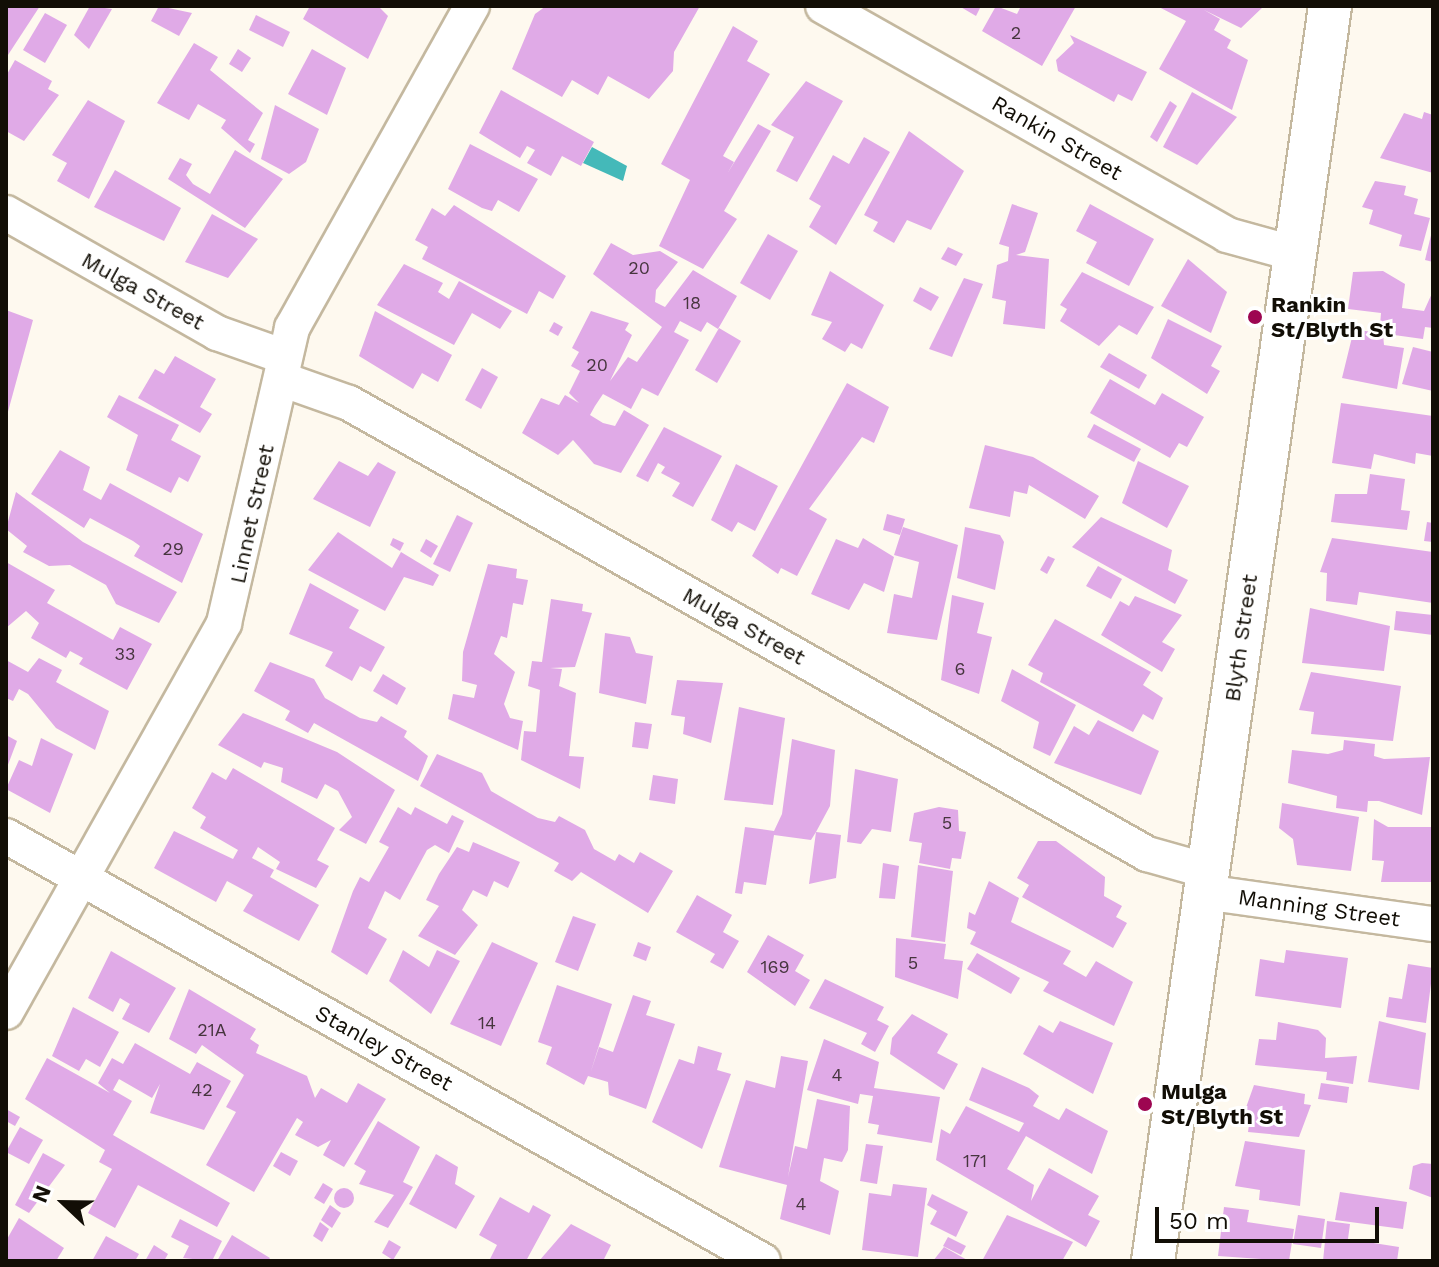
<!DOCTYPE html>
<style>
body{margin:0}
#map{position:relative;width:1439px;height:1267px;overflow:hidden;background:#fef9ef;font-family:"Work Sans",sans-serif}
div>[style]{position:absolute}
.water>*{inset:0;background:#44b9b9}
.building>*{inset:0;background:#e0aae7}
.round{border-radius:50%}
.roads{filter:drop-shadow(2px 0 #c4b89f) drop-shadow(-2px 0 #c4b89f) drop-shadow(0 2px #c4b89f) drop-shadow(0 -2px #c4b89f)}
.minor>*{height:34px;margin:-17px;padding:0 17px;transform-origin:17px;border-radius:17px;background:#fff}
.tertiary>*{height:42px;margin:-21px;padding:0 21px;transform-origin:21px;border-radius:21px;background:#fff}
.dots>*{width:22px;height:22px;translate:-50% -50%;box-sizing:border-box;border:4px solid #fff;border-radius:50%}
span{translate:-50% -50%;white-space:nowrap;text-align:center;line-height:1.15;-webkit-text-stroke:6px #fff;paint-order:stroke}
.number-label{font-size:18px;color:#46353e}
.number-label span{-webkit-text-stroke-width:0}
.street-label{font-size:22px;color:#120e06}
.poi-label{font-size:22px;color:#120e06;font-weight:700}
.left{translate:0 -50%;text-align:left}
.frame{position:absolute;inset:0;border:8px solid #120e06;pointer-events:none}
.north{position:absolute;left:24px;top:1163px;width:80px;height:80px;-webkit-text-stroke:6px #fff;paint-order:stroke;rotate:292deg;font-size:22px;font-weight:700;line-height:32px;text-align:center;color:#120e06}
.north::after{content:'';display:block;margin:auto;width:28px;height:36px;background:#120e06;clip-path:polygon(50% 0,100% 100%,50% 72%,0 100%)}
.scale{position:absolute;left:1155px;top:1207px;width:224px;height:36px;box-sizing:border-box;border:4px solid #120e06;border-top:0;padding-left:10px;font-size:24px;line-height:28px;white-space:nowrap;color:#120e06;-webkit-text-stroke:6px #fff;paint-order:stroke}
</style>
<div id="map">
<div class="water">
<i style="clip-path:polygon(592px 147px,627px 166px,623px 181px,583px 163px)"></i>
</div>
<div class="building">
<i style="clip-path:polygon(6px 6px,40px 6px,6px 58px)"></i>
<i style="clip-path:polygon(90px 6px,112px 9px,89px 49px,74px 35px)"></i>
<i style="clip-path:polygon(159px 6px,192px 13px,179px 36px,151px 21px)"></i>
<i style="clip-path:polygon(310px 6px,378px 6px,388px 16px,368px 59px,303px 19px)"></i>
<i style="clip-path:polygon(546px 6px,633px 8px,700px 6px,674px 52px,673px 71px,649px 99px,608px 76px,598px 95px,572px 80px,562px 97px,512px 69px,535px 14px)"></i>
<i style="clip-path:polygon(959px 6px,981px 6px,976px 16px)"></i>
<i style="clip-path:polygon(996px 6px,1017px 14px,1021px 6px,1076px 6px,1042px 66px,982px 31px)"></i>
<i style="clip-path:polygon(1157px 6px,1264px 6px,1241px 28px,1204px 10px,1220px 19px,1214px 30px,1231px 40px,1227px 48px,1248px 60px,1232px 110px,1159px 69px,1186px 21px)"></i>
<i style="clip-path:polygon(45px 13px,67px 25px,45px 63px,23px 50px)"></i>
<i style="clip-path:polygon(256px 15px,290px 32px,283px 47px,249px 30px)"></i>
<i style="clip-path:polygon(733px 26px,758px 41px,747px 61px,770px 74px,723px 156px,734px 162px,727px 174px,758px 124px,771px 131px,724px 211px,737px 219px,703px 269px,659px 246px,690px 180px,661px 164px)"></i>
<i style="clip-path:polygon(1070px 35px,1147px 72px,1132px 101px,1118px 94px,1114px 102px,1058px 71px,1056px 60px,1074px 43px)"></i>
<i style="clip-path:polygon(194px 43px,218px 57px,210px 70px,263px 113px,248px 140px,255px 144px,250px 153px,221px 128px,226px 120px,198px 104px,189px 120px,157px 103px)"></i>
<i style="clip-path:polygon(238px 49px,251px 58px,242px 72px,229px 64px)"></i>
<i style="clip-path:polygon(312px 49px,346px 68px,327px 115px,288px 94px)"></i>
<i style="clip-path:polygon(15px 60px,52px 81px,48px 89px,59px 95px,24px 141px,6px 131px,6px 76px)"></i>
<i style="clip-path:polygon(806px 81px,843px 101px,797px 182px,776px 171px,794px 137px,771px 125px)"></i>
<i style="clip-path:polygon(501px 90px,594px 142px,581px 166px,562px 156px,551px 176px,527px 163px,535px 150px,527px 146px,520px 158px,479px 133px)"></i>
<i style="clip-path:polygon(1192px 92px,1237px 117px,1197px 165px,1163px 147px)"></i>
<i style="clip-path:polygon(88px 100px,125px 121px,89px 199px,57px 181px,67px 163px,52px 155px)"></i>
<i style="clip-path:polygon(1170px 101px,1177px 106px,1157px 142px,1150px 137px)"></i>
<i style="clip-path:polygon(275px 105px,319px 129px,306px 162px,289px 174px,261px 159px)"></i>
<i style="clip-path:polygon(1424px 112px,1433px 115px,1433px 173px,1380px 158px,1404px 113px,1422px 119px)"></i>
<i style="clip-path:polygon(909px 131px,964px 171px,931px 230px,907px 220px,894px 243px,873px 231px,878px 222px,864px 215px)"></i>
<i style="clip-path:polygon(864px 137px,890px 152px,836px 245px,809px 227px,821px 206px,809px 199px,833px 155px,849px 164px)"></i>
<i style="clip-path:polygon(470px 144px,538px 179px,519px 212px,498px 200px,492px 211px,482px 208px,448px 189px)"></i>
<i style="clip-path:polygon(235px 150px,283px 179px,245px 228px,168px 179px,180px 158px,192px 164px,186px 175px,193px 184px,210px 194px)"></i>
<i style="clip-path:polygon(115px 170px,181px 208px,164px 241px,94px 207px)"></i>
<i style="clip-path:polygon(1375px 181px,1406px 186px,1404px 195px,1418px 199px,1414px 214px,1430px 218px,1421px 251px,1399px 246px,1402px 235px,1369px 224px,1373px 210px,1362px 207px)"></i>
<i style="clip-path:polygon(1012px 204px,1038px 213px,1025px 252px,1016px 255px,1049px 259px,1045px 329px,1003px 324px,1006px 301px,992px 298px,997px 265px,1008px 261px,1009px 247px,999px 244px)"></i>
<i style="clip-path:polygon(1090px 204px,1154px 239px,1129px 286px,1086px 263px,1097px 242px,1076px 231px)"></i>
<i style="clip-path:polygon(454px 205px,566px 276px,553px 299px,539px 291px,527px 314px,422px 259px,428px 247px,415px 240px,432px 208px,445px 216px)"></i>
<i style="clip-path:polygon(212px 214px,258px 239px,228px 278px,185px 262px)"></i>
<i style="clip-path:polygon(1432px 231px,1433px 231px,1433px 262px,1425px 260px)"></i>
<i style="clip-path:polygon(768px 234px,798px 251px,770px 300px,740px 283px)"></i>
<i style="clip-path:polygon(611px 243px,633px 255px,660px 251px,678px 262px,656px 290px,655px 302px,665px 307px,693px 270px,737px 296px,718px 329px,707px 322px,701px 332px,680px 321px,674px 332px,689px 340px,658px 396px,642px 388px,631px 409px,603px 394px,595px 406px,590px 415px,603px 423px,615px 426px,624px 410px,649px 425px,621px 473px,594px 464px,573px 440px,558px 455px,522px 433px,541px 398px,559px 405px,565px 395px,579px 403px,569px 393px,580px 371px,571px 366px,579px 352px,572px 348px,591px 311px,629px 323px,625px 330px,632px 335px,610px 381px,628px 357px,637px 362px,662px 327px,593px 274px)"></i>
<i style="clip-path:polygon(948px 247px,963px 254px,956px 266px,941px 259px)"></i>
<i style="clip-path:polygon(1188px 259px,1227px 292px,1211px 333px,1161px 306px)"></i>
<i style="clip-path:polygon(404px 264px,443px 283px,438px 292px,449px 299px,459px 281px,512px 311px,500px 329px,472px 313px,454px 345px,377px 305px)"></i>
<i style="clip-path:polygon(830px 271px,884px 305px,862px 349px,851px 343px,845px 352px,822px 339px,832px 322px,811px 315px)"></i>
<i style="clip-path:polygon(1383px 271px,1405px 284px,1402px 308px,1424px 311px,1433px 291px,1433px 328px,1425px 327px,1423px 339px,1394px 335px,1396px 327px,1380px 325px,1381px 313px,1348px 309px,1353px 272px)"></i>
<i style="clip-path:polygon(1082px 272px,1154px 307px,1137px 335px,1119px 325px,1099px 346px,1060px 321px,1067px 309px,1060px 305px)"></i>
<i style="clip-path:polygon(964px 278px,983px 284px,952px 357px,929px 349px)"></i>
<i style="clip-path:polygon(920px 287px,939px 297px,931px 311px,913px 301px)"></i>
<i style="clip-path:polygon(6px 310px,33px 320px,6px 419px)"></i>
<i style="clip-path:polygon(375px 311px,452px 355px,438px 382px,422px 373px,413px 389px,359px 356px)"></i>
<i style="clip-path:polygon(1168px 319px,1222px 346px,1211px 366px,1220px 371px,1207px 394px,1151px 358px)"></i>
<i style="clip-path:polygon(554px 322px,563px 327px,558px 336px,549px 331px)"></i>
<i style="clip-path:polygon(719px 328px,741px 341px,717px 383px,695px 370px)"></i>
<i style="clip-path:polygon(1354px 329px,1383px 334px,1384px 345px,1404px 348px,1397px 389px,1342px 378px)"></i>
<i style="clip-path:polygon(1413px 347px,1433px 352px,1433px 391px,1402px 384px)"></i>
<i style="clip-path:polygon(1109px 353px,1147px 375px,1139px 389px,1100px 367px)"></i>
<i style="clip-path:polygon(175px 356px,216px 379px,200px 407px,212px 414px,200px 433px,138px 398px,155px 369px,164px 374px)"></i>
<i style="clip-path:polygon(482px 368px,498px 377px,481px 409px,465px 400px)"></i>
<i style="clip-path:polygon(1110px 379px,1155px 405px,1162px 393px,1204px 417px,1187px 447px,1179px 443px,1170px 458px,1090px 413px)"></i>
<i style="clip-path:polygon(847px 383px,889px 407px,874px 443px,862px 437px,809px 509px,827px 519px,797px 576px,781px 568px,778px 574px,752px 556px)"></i>
<i style="clip-path:polygon(119px 395px,179px 425px,171px 440px,201px 456px,188px 482px,179px 477px,171px 493px,126px 470px,138px 435px,107px 417px)"></i>
<i style="clip-path:polygon(1341px 403px,1433px 416px,1433px 456px,1416px 453px,1415px 464px,1374px 454px,1371px 469px,1332px 463px)"></i>
<i style="clip-path:polygon(1094px 424px,1141px 449px,1134px 462px,1087px 437px)"></i>
<i style="clip-path:polygon(664px 427px,722px 456px,693px 507px,672px 496px,680px 483px,661px 473px,665px 467px,658px 463px,648px 482px,636px 476px)"></i>
<i style="clip-path:polygon(985px 445px,1033px 457px,1099px 496px,1085px 519px,1029px 485px,1027px 494px,1014px 491px,1010px 517px,969px 508px)"></i>
<i style="clip-path:polygon(60px 450px,90px 467px,83px 490px,101px 500px,110px 483px,203px 534px,182px 583px,134px 556px,140px 546px,133px 541px,90px 518px,84px 528px,31px 494px)"></i>
<i style="clip-path:polygon(339px 461px,368px 476px,378px 462px,396px 472px,370px 527px,313px 499px)"></i>
<i style="clip-path:polygon(1138px 461px,1189px 486px,1167px 528px,1122px 503px)"></i>
<i style="clip-path:polygon(736px 464px,778px 486px,755px 531px,738px 522px,732px 532px,711px 520px)"></i>
<i style="clip-path:polygon(1370px 474px,1405px 479px,1401px 510px,1410px 511px,1407px 530px,1331px 522px,1335px 494px,1367px 494px)"></i>
<i style="clip-path:polygon(16px 492px,83px 542px,177px 592px,159px 623px,116px 604px,106px 585px,70px 565px,49px 566px,23px 552px,27px 546px,6px 529px)"></i>
<i style="clip-path:polygon(887px 514px,905px 519px,900px 535px,883px 530px)"></i>
<i style="clip-path:polygon(457px 515px,473px 523px,450px 572px,433px 564px)"></i>
<i style="clip-path:polygon(1101px 517px,1172px 550px,1168px 570px,1188px 580px,1175px 604px,1072px 547px)"></i>
<i style="clip-path:polygon(1427px 522px,1433px 523px,1433px 542px,1424px 541px)"></i>
<i style="clip-path:polygon(903px 527px,958px 545px,937px 640px,887px 633px,894px 594px,912px 598px,919px 562px,894px 555px)"></i>
<i style="clip-path:polygon(965px 527px,1000px 535px,1004px 542px,995px 590px,957px 578px)"></i>
<i style="clip-path:polygon(338px 532px,392px 568px,401px 552px,439px 575px,433px 586px,404px 577px,385px 611px,308px 570px)"></i>
<i style="clip-path:polygon(393px 538px,404px 543px,400px 551px,390px 545px)"></i>
<i style="clip-path:polygon(863px 538px,894px 557px,884px 592px,864px 583px,849px 610px,811px 594px,836px 539px,858px 548px)"></i>
<i style="clip-path:polygon(1332px 538px,1433px 552px,1433px 603px,1359px 592px,1357px 605px,1326px 601px,1327px 573px,1320px 572px)"></i>
<i style="clip-path:polygon(426px 539px,438px 546px,431px 558px,420px 551px)"></i>
<i style="clip-path:polygon(1048px 556px,1055px 559px,1047px 574px,1040px 570px)"></i>
<i style="clip-path:polygon(6px 562px,55px 590px,47px 603px,74px 618px,113px 640px,120px 627px,152px 644px,127px 690px,79px 664px,83px 658px,70px 651px,66px 658px,31px 638px,39px 623px,26px 611px,6px 628px)"></i>
<i style="clip-path:polygon(488px 564px,517px 569px,516px 578px,528px 580px,523px 605px,513px 603px,507px 638px,501px 636px,494px 654px,515px 672px,504px 704px,510px 718px,523px 721px,518px 750px,448px 719px,453px 694px,474px 698px,477px 685px,462px 681px,463px 652px)"></i>
<i style="clip-path:polygon(1098px 566px,1122px 579px,1111px 599px,1086px 586px)"></i>
<i style="clip-path:polygon(310px 583px,359px 610px,349px 628px,385px 647px,371px 672px,360px 666px,352px 681px,325px 666px,333px 652px,289px 634px)"></i>
<i style="clip-path:polygon(952px 595px,984px 603px,977px 633px,992px 637px,979px 694px,941px 680px)"></i>
<i style="clip-path:polygon(1135px 596px,1182px 615px,1162px 642px,1175px 649px,1162px 672px,1101px 635px,1120px 601px,1129px 606px)"></i>
<i style="clip-path:polygon(551px 599px,583px 604px,582px 611px,592px 613px,575px 667px,550px 668px,562px 669px,559px 686px,576px 693px,569px 756px,584px 757px,580px 789px,521px 760px,524px 731px,536px 732px,540px 690px,528px 686px,532px 661px,542px 662px)"></i>
<i style="clip-path:polygon(1310px 608px,1390px 626px,1384px 671px,1302px 663px)"></i>
<i style="clip-path:polygon(1396px 611px,1433px 615px,1433px 635px,1394px 630px)"></i>
<i style="clip-path:polygon(1055px 619px,1151px 672px,1143px 685px,1163px 698px,1153px 720px,1143px 714px,1133px 732px,1040px 682px,1043px 673px,1028px 665px)"></i>
<i style="clip-path:polygon(605px 633px,630px 637px,636px 653px,653px 656px,646px 704px,599px 693px)"></i>
<i style="clip-path:polygon(39px 658px,62px 670px,56px 682px,109px 711px,95px 750px,56px 728px,28px 694px,19px 689px,13px 701px,6px 698px,6px 660px,28px 672px)"></i>
<i style="clip-path:polygon(270px 662px,314px 679px,325px 698px,360px 718px,377px 722px,381px 716px,407px 731px,404px 737px,428px 756px,418px 781px,314px 723px,308px 733px,285px 720px,290px 711px,254px 691px)"></i>
<i style="clip-path:polygon(1012px 669px,1076px 705px,1050px 756px,1033px 748px,1039px 722px,1001px 701px)"></i>
<i style="clip-path:polygon(1311px 672px,1401px 686px,1393px 741px,1311px 734px,1314px 712px,1299px 710px)"></i>
<i style="clip-path:polygon(383px 674px,406px 688px,397px 705px,373px 691px)"></i>
<i style="clip-path:polygon(677px 680px,723px 683px,711px 743px,683px 734px,685px 717px,671px 715px)"></i>
<i style="clip-path:polygon(739px 707px,785px 718px,773px 805px,724px 800px)"></i>
<i style="clip-path:polygon(243px 713px,337px 752px,395px 790px,366px 844px,339px 830px,352px 817px,338px 791px,325px 784px,317px 799px,281px 782px,283px 768px,264px 762px,261px 768px,218px 745px)"></i>
<i style="clip-path:polygon(1098px 720px,1159px 751px,1141px 795px,1054px 763px,1074px 726px,1089px 735px)"></i>
<i style="clip-path:polygon(635px 722px,652px 724px,648px 749px,632px 747px)"></i>
<i style="clip-path:polygon(6px 735px,17px 741px,6px 770px)"></i>
<i style="clip-path:polygon(41px 738px,73px 754px,50px 813px,6px 789px,19px 760px,32px 766px)"></i>
<i style="clip-path:polygon(792px 739px,835px 750px,830px 806px,816px 832px,841px 835px,836px 878px,809px 884px,816px 832px,811px 840px,774px 835px,766px 885px,744px 882px,742px 894px,735px 893px,745px 827px,774px 831px,782px 814px)"></i>
<i style="clip-path:polygon(1344px 740px,1375px 744px,1374px 756px,1384px 759px,1430px 757px,1422px 815px,1379px 801px,1368px 801px,1367px 812px,1336px 808px,1337px 796px,1288px 783px,1292px 750px,1328px 754px,1343px 750px)"></i>
<i style="clip-path:polygon(437px 754px,482px 773px,491px 791px,538px 818px,555px 822px,559px 816px,585px 830px,594px 849px,615px 861px,619px 854px,634px 863px,640px 852px,673px 871px,648px 913px,581px 872px,572px 881px,554px 871px,559px 863px,420px 786px)"></i>
<i style="clip-path:polygon(233px 768px,335px 828px,317px 860px,329px 866px,316px 888px,276px 869px,280px 862px,258px 847px,252px 858px,274px 870px,270px 877px,319px 905px,299px 941px,243px 911px,253px 895px,227px 881px,216px 902px,154px 868px,174px 831px,233px 859px,238px 850px,200px 828px,206px 817px,192px 808px,212px 772px,226px 780px)"></i>
<i style="clip-path:polygon(855px 769px,898px 779px,891px 832px,872px 829px,861px 844px,847px 842px)"></i>
<i style="clip-path:polygon(653px 775px,678px 779px,675px 804px,649px 800px)"></i>
<i style="clip-path:polygon(1282px 803px,1359px 817px,1351px 871px,1297px 865px,1293px 839px,1279px 828px)"></i>
<i style="clip-path:polygon(398px 807px,411px 815px,415px 807px,447px 824px,452px 815px,464px 821px,449px 853px,435px 845px,427px 850px,400px 900px,385px 891px,368px 928px,387px 939px,367px 975px,331px 952px,353px 891px,360px 877px,369px 882px,389px 847px,379px 842px)"></i>
<i style="clip-path:polygon(939px 807px,958px 810px,959px 831px,966px 832px,961px 859px,952px 858px,950px 869px,919px 863px,922px 843px,909px 841px,914px 813px)"></i>
<i style="clip-path:polygon(1374px 819px,1388px 827px,1433px 827px,1433px 882px,1381px 882px,1384px 861px,1372px 860px)"></i>
<i style="clip-path:polygon(1038px 841px,1056px 841px,1105px 877px,1104px 896px,1122px 906px,1116px 917px,1127px 923px,1113px 948px,1022px 897px,1029px 885px,1017px 878px)"></i>
<i style="clip-path:polygon(473px 842px,520px 862px,508px 888px,494px 881px,487px 897px,473px 890px,462px 910px,478px 925px,455px 955px,418px 936px,439px 906px,426px 900px,439px 874px,457px 847px,469px 852px)"></i>
<i style="clip-path:polygon(883px 863px,899px 866px,895px 899px,879px 898px)"></i>
<i style="clip-path:polygon(918px 865px,953px 871px,945px 942px,911px 937px)"></i>
<i style="clip-path:polygon(989px 881px,1019px 898px,1011px 922px,1071px 951px,1063px 964px,1086px 977px,1096px 961px,1133px 982px,1114px 1026px,1043px 991px,1049px 982px,970px 944px,976px 932px,967px 928px,969px 912px,975px 915px)"></i>
<i style="clip-path:polygon(697px 895px,732px 915px,723px 932px,739px 941px,723px 969px,710px 962px,715px 954px,676px 932px)"></i>
<i style="clip-path:polygon(573px 916px,596px 924px,578px 971px,555px 962px)"></i>
<i style="clip-path:polygon(768px 935px,804px 955px,795px 971px,810px 980px,795px 1006px,747px 972px)"></i>
<i style="clip-path:polygon(896px 938px,946px 944px,944px 959px,963px 961px,958px 999px,895px 977px)"></i>
<i style="clip-path:polygon(492px 942px,538px 963px,501px 1046px,450px 1024px)"></i>
<i style="clip-path:polygon(638px 942px,651px 947px,646px 961px,633px 956px)"></i>
<i style="clip-path:polygon(403px 950px,429px 967px,437px 950px,460px 961px,431px 1014px,389px 981px)"></i>
<i style="clip-path:polygon(1286px 950px,1348px 958px,1341px 1008px,1255px 996px,1260px 959px,1284px 963px)"></i>
<i style="clip-path:polygon(111px 951px,176px 988px,149px 1033px,122px 1019px,130px 1004px,120px 998px,113px 1012px,88px 998px)"></i>
<i style="clip-path:polygon(977px 953px,1020px 978px,1011px 994px,967px 969px)"></i>
<i style="clip-path:polygon(1408px 964px,1433px 968px,1426px 1023px,1386px 1017px,1389px 997px,1402px 999px)"></i>
<i style="clip-path:polygon(825px 979px,884px 1007px,877px 1020px,889px 1026px,875px 1052px,861px 1044px,867px 1033px,809px 1008px)"></i>
<i style="clip-path:polygon(557px 985px,612px 1004px,591px 1071px,599px 1047px,613px 1052px,633px 995px,651px 1001px,646px 1015px,675px 1024px,646px 1109px,609px 1095px,608px 1082px,588px 1076px,584px 1085px,546px 1064px,552px 1047px,538px 1042px)"></i>
<i style="clip-path:polygon(189px 989px,256px 1029px,250px 1039px,259px 1045px,256px 1053px,307px 1076px,315px 1098px,321px 1088px,347px 1103px,358px 1083px,386px 1099px,344px 1167px,323px 1155px,331px 1140px,318px 1147px,295px 1135px,303px 1122px,297px 1118px,254px 1192px,206px 1165px,236px 1112px,226px 1107px,244px 1075px,202px 1045px,196px 1054px,169px 1039px)"></i>
<i style="clip-path:polygon(73px 1007px,119px 1032px,100px 1067px,86px 1059px,79px 1071px,52px 1056px)"></i>
<i style="clip-path:polygon(912px 1014px,948px 1034px,937px 1053px,958px 1064px,944px 1090px,890px 1054px,892px 1038px)"></i>
<i style="clip-path:polygon(1060px 1021px,1113px 1043px,1093px 1094px,1023px 1054px,1039px 1025px,1053px 1033px)"></i>
<i style="clip-path:polygon(1379px 1021px,1426px 1033px,1419px 1090px,1368px 1082px)"></i>
<i style="clip-path:polygon(1278px 1022px,1318px 1030px,1326px 1038px,1325px 1058px,1357px 1056px,1353px 1084px,1326px 1080px,1327px 1072px,1255px 1065px,1259px 1039px,1276px 1040px)"></i>
<i style="clip-path:polygon(824px 1039px,879px 1062px,874px 1088px,940px 1097px,932px 1143px,877px 1134px,879px 1125px,868px 1123px,873px 1096px,860px 1094px,858px 1104px,807px 1090px)"></i>
<i style="clip-path:polygon(135px 1043px,190px 1074px,197px 1062px,231px 1081px,204px 1130px,150px 1113px,160px 1084px,152px 1098px,119px 1079px,113px 1090px,132px 1101px,113px 1135px,230px 1203px,217px 1227px,138px 1185px,115px 1228px,88px 1213px,112px 1169px,99px 1162px,105px 1150px,25px 1099px,47px 1058px,110px 1093px,98px 1083px,112px 1058px,123px 1064px)"></i>
<i style="clip-path:polygon(698px 1046px,722px 1053px,717px 1070px,731px 1074px,702px 1149px,652px 1122px,679px 1059px,694px 1064px)"></i>
<i style="clip-path:polygon(781px 1056px,808px 1061px,788px 1177px,795px 1146px,807px 1149px,817px 1099px,850px 1106px,848px 1150px,842px 1162px,824px 1158px,820px 1181px,839px 1191px,830px 1235px,780px 1219px,787px 1185px,719px 1167px,746px 1080px,775px 1088px)"></i>
<i style="clip-path:polygon(982px 1067px,1029px 1088px,1039px 1096px,1033px 1106px,1059px 1120px,1066px 1108px,1108px 1131px,1092px 1174px,1026px 1136px,1007px 1169px,1034px 1185px,1031px 1201px,1049px 1168px,1099px 1196px,1088px 1215px,1100px 1221px,1086px 1247px,936px 1160px,941px 1129px,950px 1134px,966px 1106px,1019px 1132px,1024px 1123px,969px 1100px)"></i>
<i style="clip-path:polygon(1321px 1083px,1349px 1087px,1347px 1103px,1318px 1099px)"></i>
<i style="clip-path:polygon(1254px 1085px,1305px 1094px,1304px 1104px,1311px 1105px,1299px 1137px,1248px 1132px,1250px 1117px,1243px 1116px)"></i>
<i style="clip-path:polygon(6px 1109px,20px 1117px,15px 1126px,6px 1121px)"></i>
<i style="clip-path:polygon(378px 1121px,420px 1147px,403px 1182px,413px 1187px,388px 1228px,374px 1222px,394px 1195px,359px 1184px,366px 1171px,354px 1164px)"></i>
<i style="clip-path:polygon(20px 1127px,43px 1140px,29px 1164px,6px 1152px)"></i>
<i style="clip-path:polygon(1245px 1141px,1305px 1150px,1300px 1206px,1259px 1200px,1260px 1190px,1235px 1186px)"></i>
<i style="clip-path:polygon(866px 1144px,883px 1146px,877px 1184px,860px 1181px)"></i>
<i style="clip-path:polygon(281px 1152px,298px 1161px,290px 1176px,273px 1166px)"></i>
<i style="clip-path:polygon(43px 1153px,65px 1165px,29px 1213px,15px 1205px)"></i>
<i style="clip-path:polygon(436px 1154px,458px 1167px,455px 1184px,475px 1196px,456px 1229px,409px 1204px)"></i>
<i style="clip-path:polygon(1422px 1163px,1433px 1164px,1433px 1198px,1409px 1189px,1413px 1166px)"></i>
<i style="clip-path:polygon(323px 1183px,333px 1189px,324px 1204px,314px 1198px)"></i>
<i style="clip-path:polygon(893px 1184px,927px 1188px,918px 1257px,862px 1250px,869px 1193px,891px 1196px)"></i>
<i class="round" style="left:334px;top:1188px;width:20px;height:20px"></i>
<i style="clip-path:polygon(1340px 1192px,1407px 1202px,1403px 1229px,1335px 1220px)"></i>
<i style="clip-path:polygon(932px 1194px,968px 1212px,956px 1237px,930px 1224px,937px 1211px,927px 1205px)"></i>
<i style="clip-path:polygon(500px 1197px,529px 1213px,533px 1205px,551px 1215px,526px 1261px,489px 1261px,497px 1245px,479px 1235px)"></i>
<i style="clip-path:polygon(330px 1205px,341px 1213px,332px 1228px,321px 1220px)"></i>
<i style="clip-path:polygon(1224px 1207px,1249px 1210px,1247px 1222px,1294px 1229px,1289px 1261px,1218px 1256px)"></i>
<i style="clip-path:polygon(1007px 1215px,1073px 1242px,1062px 1261px,982px 1261px)"></i>
<i style="clip-path:polygon(1298px 1215px,1325px 1219px,1321px 1248px,1293px 1244px)"></i>
<i style="clip-path:polygon(19px 1218px,64px 1248px,56px 1261px,6px 1261px,6px 1241px)"></i>
<i style="clip-path:polygon(180px 1219px,222px 1241px,212px 1261px,183px 1258px,189px 1246px,171px 1237px)"></i>
<i style="clip-path:polygon(1327px 1221px,1350px 1224px,1348px 1239px,1399px 1247px,1397px 1261px,1323px 1261px)"></i>
<i style="clip-path:polygon(320px 1222px,329px 1229px,322px 1242px,313px 1236px)"></i>
<i style="clip-path:polygon(571px 1224px,611px 1245px,603px 1261px,539px 1261px)"></i>
<i style="clip-path:polygon(232px 1235px,270px 1258px,268px 1261px,217px 1261px)"></i>
<i style="clip-path:polygon(106px 1236px,139px 1254px,135px 1261px,92px 1261px)"></i>
<i style="clip-path:polygon(948px 1237px,966px 1246px,961px 1255px,943px 1246px)"></i>
<i style="clip-path:polygon(389px 1240px,401px 1247px,393px 1260px,382px 1253px)"></i>
<i style="clip-path:polygon(154px 1245px,168px 1254px,164px 1261px,145px 1261px)"></i>
<i style="clip-path:polygon(944px 1247px,969px 1261px,933px 1261px)"></i>
</div>
<div class="roads">
<div class="minor">
<i style="left:823px;top:6px;width:464px;rotate:29.5deg"></i>
<i style="left:1227px;top:235px;width:72px;rotate:15.4deg"></i>
<i style="left:6px;top:213px;width:243px;rotate:29.6deg"></i>
<i style="left:217px;top:333px;width:72px;rotate:19.4deg"></i>
<i style="left:281px;top:379px;width:72px;rotate:19.4deg"></i>
<i style="left:349px;top:403px;width:917px;rotate:29.47deg"></i>
<i style="left:1147px;top:854px;width:63px;rotate:15.6deg"></i>
<i style="left:6px;top:836px;width:868px;rotate:29.31deg"></i>
<i style="left:1204px;top:892px;width:231px;rotate:8deg"></i>
<i style="left:6px;top:1012px;width:446px;rotate:-60.7deg"></i>
<i style="left:224px;top:623px;width:303px;rotate:-77deg"></i>
<i style="left:292px;top:328px;width:369px;rotate:-60.8deg"></i>
</div>
<div class="tertiary">
<i style="left:1153px;top:1261px;width:1267px;rotate:-81.97deg"></i>
</div>
</div>
<div class="dots">
<i style="left:1255px;top:317px;background:#9d0651"></i>
<i style="left:1145px;top:1104px;background:#9d0651"></i>
</div>
<div class="number-label">
<span style="left:1016px;top:33px">2</span>
<span style="left:639px;top:268px">20</span>
<span style="left:692px;top:303px">18</span>
<span style="left:597px;top:365px">20</span>
<span style="left:173px;top:549px">29</span>
<span style="left:125px;top:654px">33</span>
<span style="left:960px;top:669px">6</span>
<span style="left:947px;top:823px">5</span>
<span style="left:913px;top:963px">5</span>
<span style="left:775px;top:967px">169</span>
<span style="left:487px;top:1023px">14</span>
<span style="left:212px;top:1030px">21A</span>
<span style="left:837px;top:1075px">4</span>
<span style="left:202px;top:1090px">42</span>
<span style="left:975px;top:1161px">171</span>
<span style="left:801px;top:1204px">4</span>
</div>
<div class="street-label">
<span style="left:1057px;top:138px;rotate:30deg">Rankin Street</span>
<span style="left:143px;top:291px;rotate:29deg">Mulga Street</span>
<span style="left:252px;top:514px;rotate:-78deg">Linnet Street</span>
<span style="left:744px;top:626px;rotate:29deg">Mulga Street</span>
<span style="left:1241px;top:638px;rotate:-82deg">Blyth Street</span>
<span style="left:1319px;top:908px;rotate:8deg">Manning Street</span>
<span style="left:384px;top:1048px;rotate:29deg">Stanley Street</span>
</div>
<div class="poi-label">
<span class="left" style="left:1271px;top:317px">Rankin<br>St/Blyth St</span>
<span class="left" style="left:1161px;top:1104px">Mulga<br>St/Blyth St</span>
</div>
<div class="frame"></div>
<div class="north">N</div>
<div class="scale">50 m</div>
</div>
